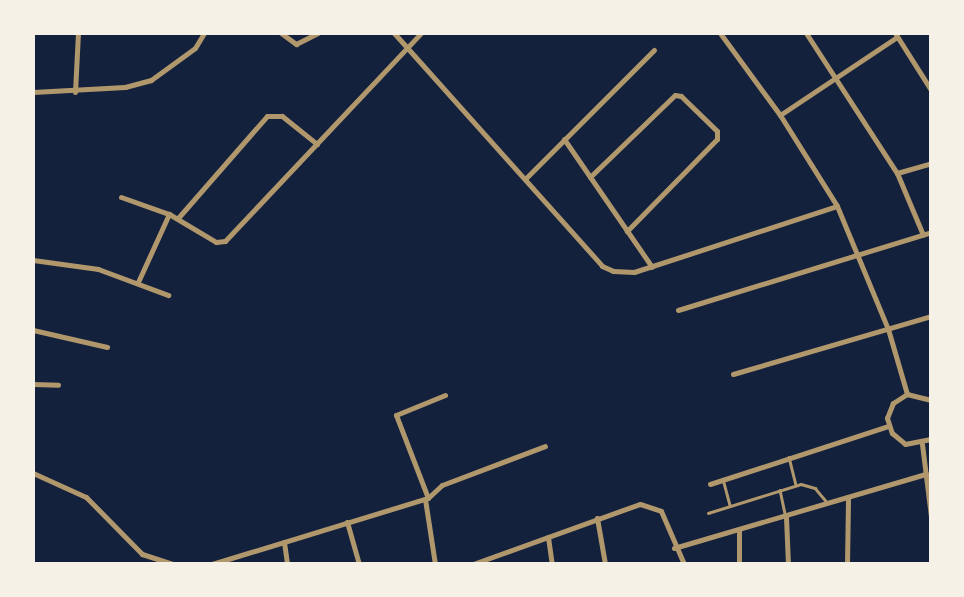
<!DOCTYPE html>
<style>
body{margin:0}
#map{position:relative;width:964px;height:597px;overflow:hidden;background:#14213d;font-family:Raleway,sans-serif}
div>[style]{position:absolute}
.service>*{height:2.5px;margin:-1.25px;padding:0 1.25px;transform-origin:1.25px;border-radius:1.25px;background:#b1986c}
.minor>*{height:5px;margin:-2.5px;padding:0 2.5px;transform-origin:2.5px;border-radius:2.5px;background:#b1986c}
span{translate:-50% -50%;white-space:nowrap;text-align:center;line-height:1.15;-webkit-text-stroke:5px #f6f1e7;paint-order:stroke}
.frame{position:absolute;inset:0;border:35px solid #f6f1e7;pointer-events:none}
</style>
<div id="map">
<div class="service">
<i style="left:789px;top:457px;width:29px;rotate:76deg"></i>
<i style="left:723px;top:479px;width:28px;rotate:75deg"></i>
<i style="left:780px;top:490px;width:25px;rotate:78deg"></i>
<i style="left:708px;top:513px;width:97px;rotate:-17.3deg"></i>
<i style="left:801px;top:484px;width:15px;rotate:16deg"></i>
<i style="left:815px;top:488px;width:17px;rotate:50deg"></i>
</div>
<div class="minor">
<i style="left:281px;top:33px;width:19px;rotate:36deg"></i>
<i style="left:296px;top:44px;width:25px;rotate:-27deg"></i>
<i style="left:394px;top:33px;width:312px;rotate:48.2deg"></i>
<i style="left:602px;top:266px;width:12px;rotate:24deg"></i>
<i style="left:613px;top:271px;width:21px;rotate:3deg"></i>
<i style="left:634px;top:272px;width:213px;rotate:-18deg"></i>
<i style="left:720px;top:33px;width:102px;rotate:53.8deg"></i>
<i style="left:780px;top:115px;width:107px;rotate:57.9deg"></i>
<i style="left:837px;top:206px;width:133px;rotate:67.5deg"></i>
<i style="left:888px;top:329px;width:68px;rotate:73.7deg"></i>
<i style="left:806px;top:33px;width:167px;rotate:57deg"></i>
<i style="left:897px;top:173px;width:67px;rotate:67.2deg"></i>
<i style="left:895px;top:33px;width:67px;rotate:57.7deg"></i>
<i style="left:33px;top:92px;width:92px;rotate:-3.1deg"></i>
<i style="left:125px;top:87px;width:27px;rotate:-15deg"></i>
<i style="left:151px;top:80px;width:54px;rotate:-36deg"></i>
<i style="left:195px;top:48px;width:17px;rotate:-59deg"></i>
<i style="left:75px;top:92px;width:59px;rotate:-87.1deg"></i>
<i style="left:780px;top:115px;width:141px;rotate:-33.7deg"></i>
<i style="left:564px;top:139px;width:155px;rotate:55.5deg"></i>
<i style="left:897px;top:173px;width:35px;rotate:-16deg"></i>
<i style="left:590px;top:177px;width:118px;rotate:-44deg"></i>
<i style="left:675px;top:95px;width:6px;rotate:9deg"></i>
<i style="left:681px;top:96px;width:50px;rotate:44.2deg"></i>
<i style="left:717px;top:131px;width:8px;rotate:90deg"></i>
<i style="left:717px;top:139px;width:129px;rotate:134.4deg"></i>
<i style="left:526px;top:178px;width:181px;rotate:-45deg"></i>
<i style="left:121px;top:197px;width:51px;rotate:19.5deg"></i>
<i style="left:169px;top:214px;width:55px;rotate:30.8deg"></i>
<i style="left:216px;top:242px;width:9px;rotate:-6deg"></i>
<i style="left:225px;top:241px;width:286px;rotate:-46.7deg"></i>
<i style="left:178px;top:218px;width:135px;rotate:-48.9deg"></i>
<i style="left:267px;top:116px;width:15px"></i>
<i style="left:282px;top:116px;width:45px;rotate:38.7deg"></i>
<i style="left:33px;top:260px;width:66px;rotate:7.9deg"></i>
<i style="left:98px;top:269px;width:75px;rotate:20.4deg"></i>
<i style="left:138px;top:282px;width:75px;rotate:-65.5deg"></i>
<i style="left:678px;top:310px;width:265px;rotate:-17.1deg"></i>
<i style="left:33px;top:330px;width:76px;rotate:12.9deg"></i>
<i style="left:733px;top:374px;width:206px;rotate:-16.3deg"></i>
<i style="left:33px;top:384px;width:25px;rotate:2deg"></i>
<i style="left:931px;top:400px;width:25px;rotate:-166deg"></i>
<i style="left:907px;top:394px;width:17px;rotate:147deg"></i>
<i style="left:893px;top:403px;width:16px;rotate:112deg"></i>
<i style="left:887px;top:418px;width:16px;rotate:72deg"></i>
<i style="left:892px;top:433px;width:17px;rotate:40deg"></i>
<i style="left:905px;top:444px;width:26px;rotate:-11deg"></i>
<i style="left:922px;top:444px;width:73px;rotate:82.9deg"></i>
<i style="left:33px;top:473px;width:58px;rotate:24.4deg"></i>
<i style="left:86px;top:497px;width:80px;rotate:45.5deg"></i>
<i style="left:142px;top:554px;width:32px;rotate:18deg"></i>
<i style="left:710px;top:484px;width:187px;rotate:-18deg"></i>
<i style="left:428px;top:498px;width:89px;rotate:-111.1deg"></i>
<i style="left:396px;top:415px;width:53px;rotate:-22.2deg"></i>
<i style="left:425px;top:499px;width:66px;rotate:81.3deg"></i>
<i style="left:786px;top:517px;width:47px;rotate:87.6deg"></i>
<i style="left:597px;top:518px;width:47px;rotate:80.1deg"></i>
<i style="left:347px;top:522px;width:44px;rotate:74.1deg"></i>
<i style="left:739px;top:530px;width:34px;rotate:90deg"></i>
<i style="left:548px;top:537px;width:27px;rotate:82deg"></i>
<i style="left:284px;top:542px;width:22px;rotate:82deg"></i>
<i style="left:674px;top:548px;width:263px;rotate:-16.4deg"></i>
<i style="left:212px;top:564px;width:226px;rotate:-17deg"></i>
<i style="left:428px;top:498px;width:19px;rotate:-43deg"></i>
<i style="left:442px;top:485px;width:110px;rotate:-20.7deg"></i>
<i style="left:473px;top:564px;width:177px;rotate:-19.8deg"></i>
<i style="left:640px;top:504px;width:22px;rotate:18deg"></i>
<i style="left:661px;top:511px;width:58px;rotate:66.5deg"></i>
<i style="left:847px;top:564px;width:67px;rotate:-89.1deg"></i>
</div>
<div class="frame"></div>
</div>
